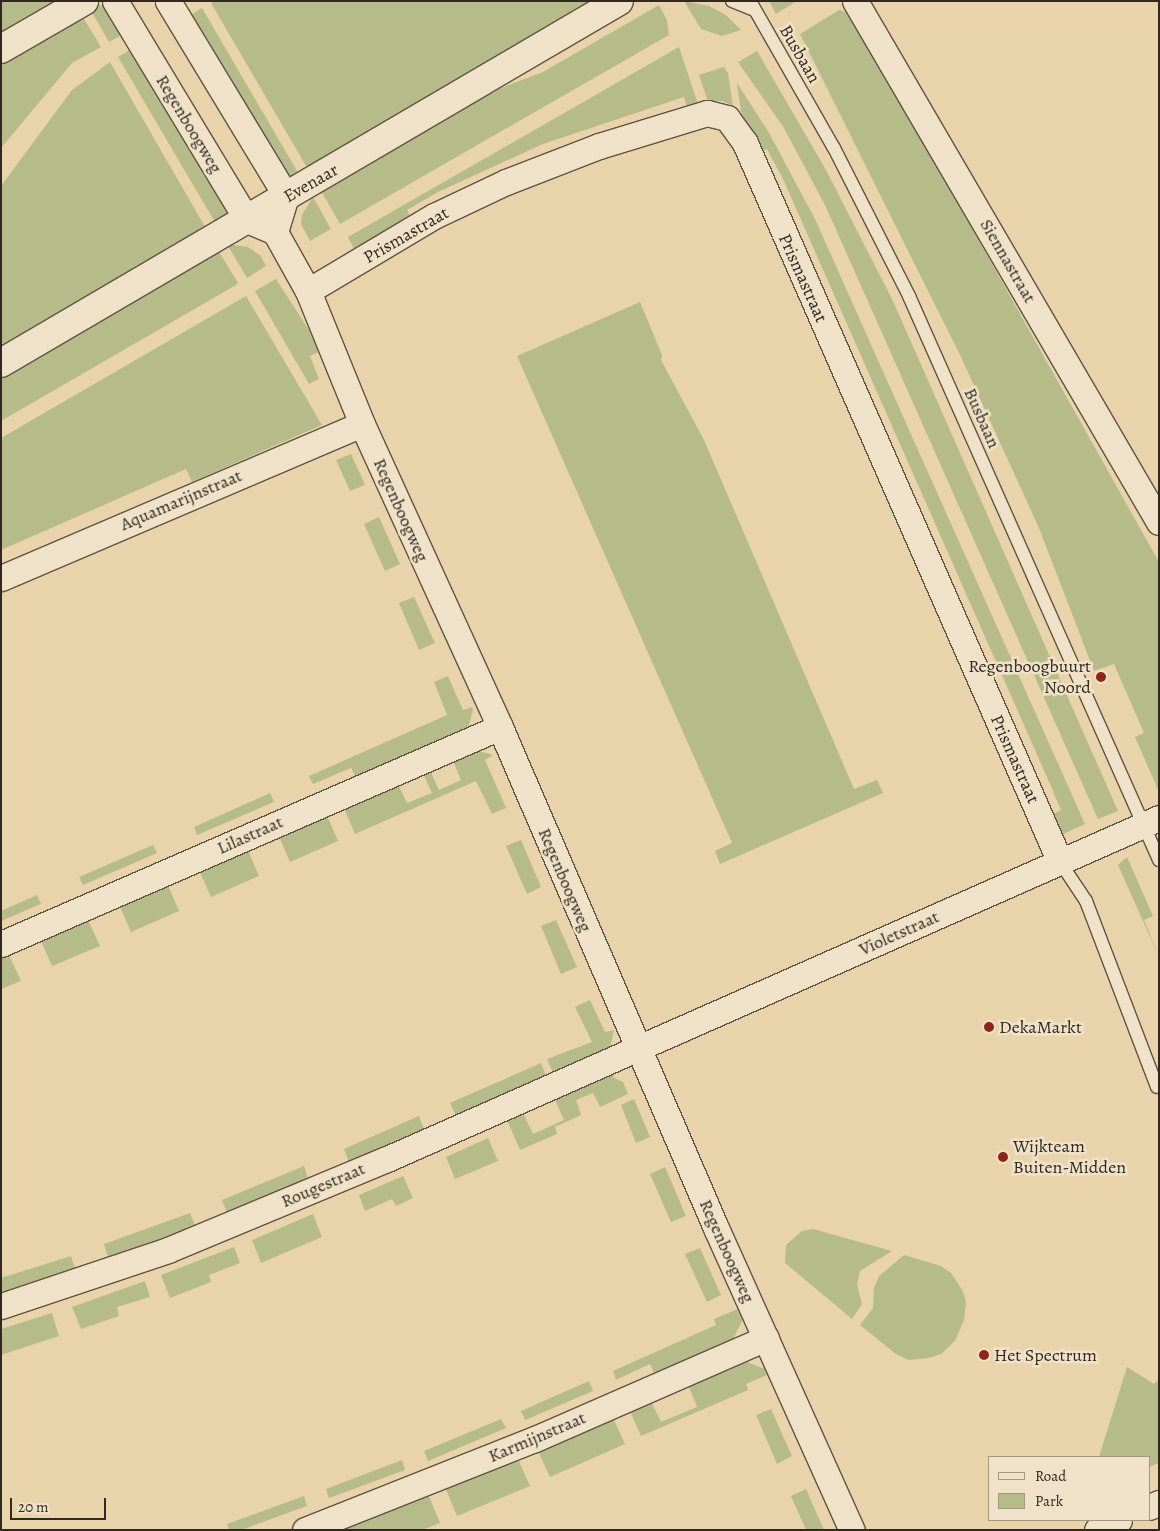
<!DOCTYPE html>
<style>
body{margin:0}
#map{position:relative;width:1160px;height:1531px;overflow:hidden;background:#e8d3ab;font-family:Alegreya,serif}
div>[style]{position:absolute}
.green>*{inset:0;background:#b6bc89}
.roads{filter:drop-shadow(1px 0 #5f5342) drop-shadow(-1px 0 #5f5342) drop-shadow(0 1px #5f5342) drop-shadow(0 -1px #5f5342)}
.service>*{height:12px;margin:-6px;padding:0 6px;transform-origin:6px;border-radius:6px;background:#f0e2c8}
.minor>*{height:25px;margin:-12.5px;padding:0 12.5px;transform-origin:12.5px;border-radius:12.5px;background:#f0e2c8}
.secondary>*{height:28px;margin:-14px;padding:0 14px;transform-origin:14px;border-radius:14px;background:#f0e2c8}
.dots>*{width:14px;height:14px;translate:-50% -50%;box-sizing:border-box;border:2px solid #f0e2c8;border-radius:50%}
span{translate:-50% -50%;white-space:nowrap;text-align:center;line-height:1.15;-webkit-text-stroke:5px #f0e2c8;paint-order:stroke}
.street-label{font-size:18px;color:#31281f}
.poi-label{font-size:18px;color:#31281f}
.right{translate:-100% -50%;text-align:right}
.left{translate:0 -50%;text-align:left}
.frame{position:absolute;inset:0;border:2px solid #31281f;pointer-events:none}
.legend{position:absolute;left:988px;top:1456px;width:162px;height:65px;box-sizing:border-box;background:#f0e2c8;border:1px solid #a49884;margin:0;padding:6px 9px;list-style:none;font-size:15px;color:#31281f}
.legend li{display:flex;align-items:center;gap:10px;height:25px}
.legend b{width:25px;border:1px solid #a49884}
.scale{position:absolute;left:10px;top:1498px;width:96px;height:22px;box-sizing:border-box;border:2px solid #31281f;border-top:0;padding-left:6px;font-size:15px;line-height:18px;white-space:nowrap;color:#31281f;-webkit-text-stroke:4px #f0e2c8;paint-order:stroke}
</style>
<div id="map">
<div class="green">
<i style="clip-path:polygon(1px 1px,66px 1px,1px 39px)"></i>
<i style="clip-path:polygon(214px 1px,600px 1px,309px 171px,211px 3px)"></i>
<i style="clip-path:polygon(684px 1px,709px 6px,726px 15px,741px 30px,722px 36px,701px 29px)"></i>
<i style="clip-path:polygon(769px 1px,797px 1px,776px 14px)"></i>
<i style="clip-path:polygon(97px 5px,107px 6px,125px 33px,109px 42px,90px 9px)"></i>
<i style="clip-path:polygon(659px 5px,667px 20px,669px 35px,340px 224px,320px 189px,474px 98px,543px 72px)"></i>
<i style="clip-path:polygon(202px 8px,300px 176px,288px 180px,186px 18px)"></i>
<i style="clip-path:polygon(839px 10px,852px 14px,1159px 562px,1159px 792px,1135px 737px,1144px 733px,1114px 664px,1094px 671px,1039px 528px,961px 357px,800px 34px)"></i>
<i style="clip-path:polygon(81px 14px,101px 47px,72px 63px,1px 148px,1px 60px)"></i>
<i style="clip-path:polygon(679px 47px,698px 104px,687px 107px,684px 97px,543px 144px,438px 192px,407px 210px,411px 218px,355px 251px,348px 237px)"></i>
<i style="clip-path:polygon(133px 48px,226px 208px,227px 215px,216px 224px,118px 57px)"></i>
<i style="clip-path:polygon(757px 51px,826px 170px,893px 301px,1118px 811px,1098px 819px,826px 207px,784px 128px,738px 62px)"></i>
<i style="clip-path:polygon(110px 62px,208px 232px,1px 350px,1px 186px,72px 90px)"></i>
<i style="clip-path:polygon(724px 67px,728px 73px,733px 106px,722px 101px,708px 102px,699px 75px)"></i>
<i style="clip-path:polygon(737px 83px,768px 131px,815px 219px,1085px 824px,1061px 835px,1052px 815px,1061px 810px,1050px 784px,783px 179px,767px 149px,760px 152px,741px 112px)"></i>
<i style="clip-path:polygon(313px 197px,331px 229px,310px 241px,301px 224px,302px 215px)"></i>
<i style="clip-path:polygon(227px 244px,248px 247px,261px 256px,266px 266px,247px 278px)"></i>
<i style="clip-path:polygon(215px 245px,238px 283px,236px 285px,1px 421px,1px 372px)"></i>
<i style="clip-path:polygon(276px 279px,309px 330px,319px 352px,310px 356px,319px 379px,309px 384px,255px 291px)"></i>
<i style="clip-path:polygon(246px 296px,322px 425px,192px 482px,186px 469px,1px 550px,1px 438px)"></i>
<i style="clip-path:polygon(640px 302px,662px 355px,661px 360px,704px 440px,854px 789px,877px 780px,883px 793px,720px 864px,715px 851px,732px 843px,517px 356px)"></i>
<i style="clip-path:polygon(351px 454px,365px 485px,350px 491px,336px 460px)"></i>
<i style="clip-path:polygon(379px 517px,400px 564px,385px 571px,364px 524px)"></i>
<i style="clip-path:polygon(414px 597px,435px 643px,419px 650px,399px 603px)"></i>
<i style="clip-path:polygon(448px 676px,463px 710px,472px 707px,473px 710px,469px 725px,461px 732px,356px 778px,351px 768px,313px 784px,309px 776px,447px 715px,434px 682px)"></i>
<i style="clip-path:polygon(475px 750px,493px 755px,485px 760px,506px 808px,492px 814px,476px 781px,355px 834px,343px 806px,397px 782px,407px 803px,432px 793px,422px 771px,429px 768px,439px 790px,461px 780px,452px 758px)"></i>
<i style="clip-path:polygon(270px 793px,274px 802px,197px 835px,194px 827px)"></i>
<i style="clip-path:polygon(326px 813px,338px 841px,290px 862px,278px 834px)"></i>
<i style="clip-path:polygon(521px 840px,541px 887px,527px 894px,506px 846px)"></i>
<i style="clip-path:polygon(153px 845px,157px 853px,83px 885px,79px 877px)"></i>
<i style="clip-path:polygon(247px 848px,259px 876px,211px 897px,199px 870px)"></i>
<i style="clip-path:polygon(1127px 857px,1153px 916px,1144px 920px,1159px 957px,1118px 865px)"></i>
<i style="clip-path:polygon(167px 883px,179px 911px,131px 932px,119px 904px)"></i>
<i style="clip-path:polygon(37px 895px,41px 904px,1px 921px,1px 911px)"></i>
<i style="clip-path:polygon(87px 918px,100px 946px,52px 966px,40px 939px)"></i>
<i style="clip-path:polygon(556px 920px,577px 967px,561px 974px,541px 926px)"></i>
<i style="clip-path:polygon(8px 953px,21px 981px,1px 989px,1px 956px)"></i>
<i style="clip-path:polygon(590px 1000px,605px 1032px,614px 1030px,611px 1044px,608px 1049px,554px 1075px,547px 1059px,592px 1042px,575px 1007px)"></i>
<i style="clip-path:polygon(541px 1063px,547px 1078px,457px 1118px,450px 1103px)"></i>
<i style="clip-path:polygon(612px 1072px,614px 1078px,623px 1082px,628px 1094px,600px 1107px,593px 1093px,576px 1100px,581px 1115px,555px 1127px,557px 1134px,520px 1150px,506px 1118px,522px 1111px,533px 1134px,564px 1120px,554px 1097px)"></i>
<i style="clip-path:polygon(634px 1099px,650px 1137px,636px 1143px,621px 1105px)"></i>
<i style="clip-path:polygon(419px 1116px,425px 1132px,350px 1165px,344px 1149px)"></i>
<i style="clip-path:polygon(488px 1138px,498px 1161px,455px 1179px,446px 1157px)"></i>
<i style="clip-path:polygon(304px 1166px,309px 1182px,228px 1215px,222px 1200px)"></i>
<i style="clip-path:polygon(665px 1167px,686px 1216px,671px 1222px,650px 1174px)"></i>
<i style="clip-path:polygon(403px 1176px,413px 1198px,396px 1206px,392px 1199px,365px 1211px,359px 1195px)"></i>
<i style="clip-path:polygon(190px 1213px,196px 1228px,109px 1260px,104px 1244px)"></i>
<i style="clip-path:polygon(313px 1214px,322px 1237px,261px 1263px,252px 1240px)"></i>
<i style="clip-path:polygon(813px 1229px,892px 1251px,860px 1271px,857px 1285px,862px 1304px,852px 1319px,785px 1263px,786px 1245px,802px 1231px)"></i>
<i style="clip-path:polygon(234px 1247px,240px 1263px,209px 1275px,211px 1282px,170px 1298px,161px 1275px)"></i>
<i style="clip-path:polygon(700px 1248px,721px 1295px,707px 1302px,685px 1254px)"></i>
<i style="clip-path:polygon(904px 1255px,941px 1266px,951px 1273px,963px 1291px,966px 1302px,964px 1320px,955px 1341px,941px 1354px,929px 1358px,908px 1360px,896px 1354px,860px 1325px,873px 1308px,874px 1288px,879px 1276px)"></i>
<i style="clip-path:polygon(71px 1256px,76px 1271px,1px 1296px,1px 1278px)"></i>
<i style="clip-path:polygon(145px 1281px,150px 1297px,117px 1307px,119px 1316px,81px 1329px,72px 1307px)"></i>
<i style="clip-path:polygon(740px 1308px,744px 1317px,732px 1341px,655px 1375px,650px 1364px,616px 1380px,613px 1371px,716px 1325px,714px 1319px)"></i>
<i style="clip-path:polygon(52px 1313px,59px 1336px,1px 1355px,1px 1329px)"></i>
<i style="clip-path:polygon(742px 1360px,762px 1368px,766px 1366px,769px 1374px,746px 1384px,748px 1390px,641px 1436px,629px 1409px,650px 1399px,661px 1422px,697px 1407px,687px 1382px)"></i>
<i style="clip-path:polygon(1127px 1367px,1154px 1384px,1159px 1379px,1159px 1463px,1149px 1467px,1149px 1457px,1099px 1457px)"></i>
<i style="clip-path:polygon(589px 1381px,593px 1391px,525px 1420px,521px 1411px)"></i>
<i style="clip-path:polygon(771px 1409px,792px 1456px,777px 1464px,756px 1415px)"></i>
<i style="clip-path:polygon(612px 1416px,625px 1444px,550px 1477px,537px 1449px)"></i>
<i style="clip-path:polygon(501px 1419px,506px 1428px,428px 1461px,424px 1451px)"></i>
<i style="clip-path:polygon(517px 1457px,530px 1486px,457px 1516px,445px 1487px)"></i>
<i style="clip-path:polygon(402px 1460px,405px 1470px,329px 1498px,326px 1489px)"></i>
<i style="clip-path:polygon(806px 1489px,824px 1530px,806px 1530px,791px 1496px)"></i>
<i style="clip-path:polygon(428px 1494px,440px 1523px,422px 1530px,337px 1530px)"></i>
<i style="clip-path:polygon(304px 1496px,307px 1506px,241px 1530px,229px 1530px,227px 1524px)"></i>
</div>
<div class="roads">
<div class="service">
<i style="left:732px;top:1px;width:24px;rotate:22deg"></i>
<i style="left:750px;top:1px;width:169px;rotate:60.3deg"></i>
<i style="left:834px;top:148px;width:166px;rotate:63.1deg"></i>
<i style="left:909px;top:296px;width:617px;rotate:66.09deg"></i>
<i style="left:1060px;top:862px;width:47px;rotate:56.3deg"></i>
<i style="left:1086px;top:901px;width:199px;rotate:69.1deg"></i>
</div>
<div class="minor">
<i style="left:115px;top:1px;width:256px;rotate:58.9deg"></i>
<i style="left:247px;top:220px;width:30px;rotate:23deg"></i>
<i style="left:275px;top:232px;width:38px;rotate:-73deg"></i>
<i style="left:286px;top:196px;width:228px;rotate:-121.2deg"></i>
<i style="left:855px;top:1px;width:603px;rotate:59.74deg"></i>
<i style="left:275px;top:232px;width:68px;rotate:60.8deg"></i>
<i style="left:308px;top:291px;width:144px;rotate:67.9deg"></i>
<i style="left:362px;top:424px;width:333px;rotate:65.5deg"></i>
<i style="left:500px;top:727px;width:546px;rotate:66.68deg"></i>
<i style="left:716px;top:1228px;width:331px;rotate:65.8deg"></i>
<i style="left:308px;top:291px;width:147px;rotate:-30.8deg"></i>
<i style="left:434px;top:216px;width:80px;rotate:-25.3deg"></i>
<i style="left:506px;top:182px;width:100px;rotate:-21.2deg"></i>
<i style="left:599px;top:146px;width:113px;rotate:-17deg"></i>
<i style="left:707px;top:113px;width:21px;rotate:14deg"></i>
<i style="left:727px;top:118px;width:31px;rotate:54deg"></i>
<i style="left:745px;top:143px;width:785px;rotate:66.34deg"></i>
<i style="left:1px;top:578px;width:392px;rotate:-23.1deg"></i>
<i style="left:1px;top:944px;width:544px;rotate:-23.5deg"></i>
<i style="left:1px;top:1306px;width:176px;rotate:-18.5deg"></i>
<i style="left:168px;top:1250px;width:237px;rotate:-22.6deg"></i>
<i style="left:387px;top:1159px;width:844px;rotate:-23.83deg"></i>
<i style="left:1149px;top:1507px;width:11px;rotate:-22deg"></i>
<i style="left:305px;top:1530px;width:247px;rotate:-21.6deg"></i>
<i style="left:535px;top:1439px;width:252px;rotate:-23.6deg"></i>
<i style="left:1097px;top:1530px;width:24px;rotate:-24deg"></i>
</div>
<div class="secondary">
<i style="left:1px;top:49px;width:96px;rotate:-30deg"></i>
<i style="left:1px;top:363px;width:716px;rotate:-30.36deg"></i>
</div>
</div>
<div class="dots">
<i style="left:1101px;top:677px;background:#8f2418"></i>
<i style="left:989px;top:1027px;background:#8f2418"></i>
<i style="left:1003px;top:1157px;background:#8f2418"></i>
<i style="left:984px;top:1355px;background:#8f2418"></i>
</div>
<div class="street-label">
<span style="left:800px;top:54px;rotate:60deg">Busbaan</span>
<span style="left:189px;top:124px;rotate:59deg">Regenboogweg</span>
<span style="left:311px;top:183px;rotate:-30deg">Evenaar</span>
<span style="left:406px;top:235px;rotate:-30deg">Prismastraat</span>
<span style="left:1008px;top:261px;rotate:60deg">Siennastraat</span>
<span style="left:803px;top:278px;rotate:66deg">Prismastraat</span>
<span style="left:982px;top:418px;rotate:66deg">Busbaan</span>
<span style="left:181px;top:500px;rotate:-23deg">Aquamarijnstraat</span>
<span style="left:401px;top:510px;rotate:66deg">Regenboogweg</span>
<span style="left:1015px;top:759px;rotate:66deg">Prismastraat</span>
<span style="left:250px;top:835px;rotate:-24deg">Lilastraat</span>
<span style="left:565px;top:880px;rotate:67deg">Regenboogweg</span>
<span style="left:899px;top:933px;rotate:-24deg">Violetstraat</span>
<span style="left:323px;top:1185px;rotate:-23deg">Rougestraat</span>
<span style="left:727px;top:1251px;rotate:66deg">Regenboogweg</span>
<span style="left:537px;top:1437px;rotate:-23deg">Karmijnstraat</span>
</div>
<div class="poi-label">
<span class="right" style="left:1091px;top:677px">Regenboogbuurt<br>Noord</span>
<span class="left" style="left:999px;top:1027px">DekaMarkt</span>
<span class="left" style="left:1013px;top:1157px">Wijkteam<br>Buiten-Midden</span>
<span class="left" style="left:994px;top:1355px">Het Spectrum</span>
</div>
<div class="frame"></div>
<ul class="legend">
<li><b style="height:6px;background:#f0e2c8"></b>Road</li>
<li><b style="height:14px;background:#b6bc89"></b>Park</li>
</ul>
<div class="scale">20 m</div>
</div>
